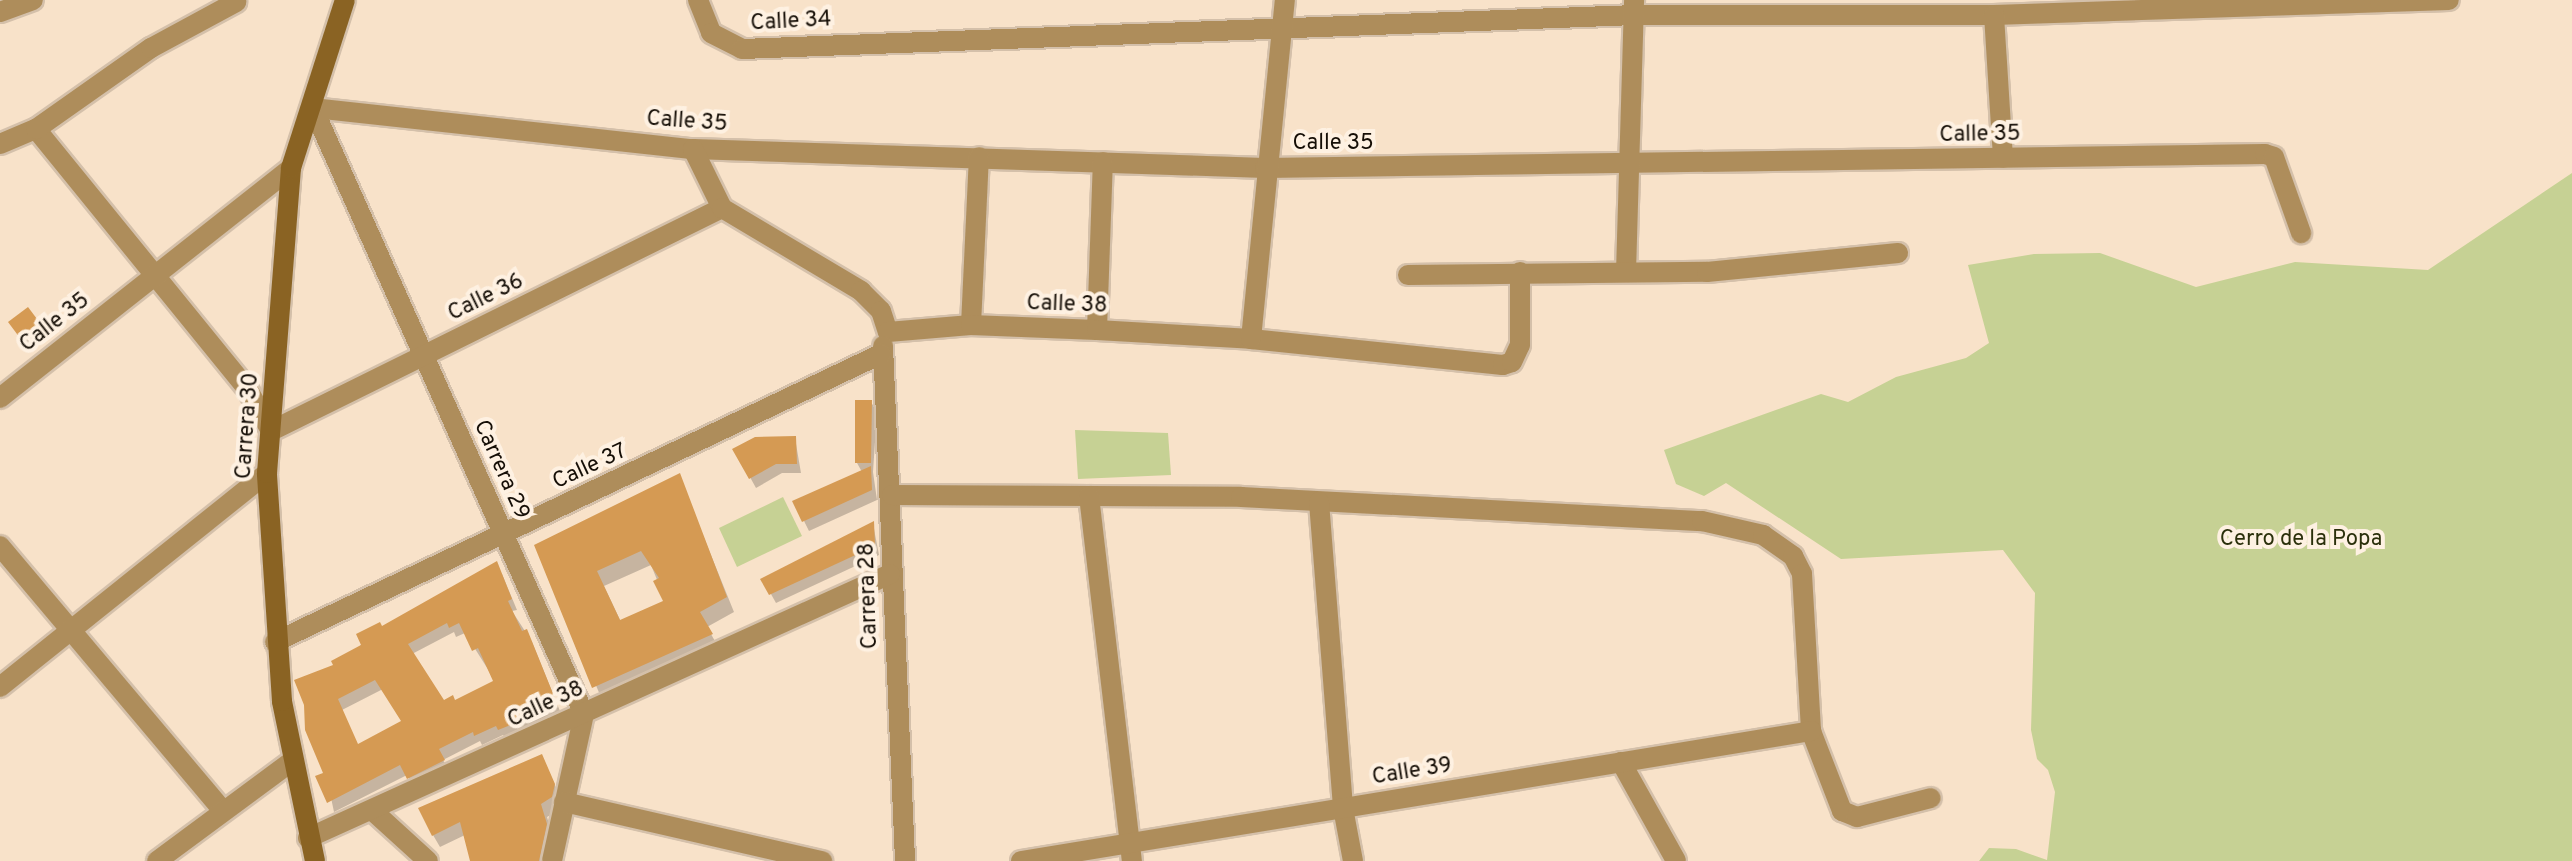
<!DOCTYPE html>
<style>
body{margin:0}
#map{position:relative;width:2572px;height:861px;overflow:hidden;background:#f8e2c9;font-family:Overpass,sans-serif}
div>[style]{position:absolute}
.green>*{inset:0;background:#c6d194}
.shadow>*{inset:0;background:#0003}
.building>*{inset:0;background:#d59a53}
.roads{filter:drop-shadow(2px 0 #d4c0aa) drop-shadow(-2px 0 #d4c0aa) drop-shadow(0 2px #d4c0aa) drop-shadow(0 -2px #d4c0aa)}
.minor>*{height:20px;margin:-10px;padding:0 10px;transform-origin:10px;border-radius:10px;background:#ae8d5b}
.tertiary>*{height:20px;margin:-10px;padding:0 10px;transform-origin:10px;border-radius:10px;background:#ae8d5b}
.secondary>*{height:20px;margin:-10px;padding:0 10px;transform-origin:10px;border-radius:10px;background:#8a6323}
span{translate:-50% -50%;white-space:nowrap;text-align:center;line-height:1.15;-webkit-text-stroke:8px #fef1e2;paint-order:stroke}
.street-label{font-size:22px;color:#150e06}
.park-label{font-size:22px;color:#2b300b}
</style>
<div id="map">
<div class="green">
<i style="clip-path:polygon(2572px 173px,2572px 861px,1979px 861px,1989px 848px,2016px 849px,2047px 860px,2055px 792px,2048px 770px,2037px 759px,2031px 730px,2035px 593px,2003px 550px,1841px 559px,1726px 483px,1704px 496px,1676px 484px,1664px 450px,1821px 394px,1848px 402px,1896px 377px,1966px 358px,1989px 343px,1968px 265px,2034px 254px,2100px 253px,2196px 287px,2295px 262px,2428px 270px)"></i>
<i style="clip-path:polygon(1075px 430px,1168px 433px,1171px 475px,1078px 479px)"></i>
<i style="clip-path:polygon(783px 497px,802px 536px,737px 567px,719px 528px)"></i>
</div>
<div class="shadow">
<i style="clip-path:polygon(28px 310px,47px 338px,29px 351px,16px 332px)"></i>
<i style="clip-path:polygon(871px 402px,877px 412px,873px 472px,877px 500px,809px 531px,804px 521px,862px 472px,857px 463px)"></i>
<i style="clip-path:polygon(795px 438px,801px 473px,782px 473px,756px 488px,735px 450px)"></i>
<i style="clip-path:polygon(evenodd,679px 476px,734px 612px,707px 627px,720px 650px,603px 702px,537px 546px,679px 476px,651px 565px,666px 602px,621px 622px,604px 586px,651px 565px)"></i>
<i style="clip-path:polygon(873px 524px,879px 555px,776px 603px,763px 580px)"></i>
<i style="clip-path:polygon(evenodd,502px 574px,517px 610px,512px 611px,532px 642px,562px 716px,506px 739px,503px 735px,482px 745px,480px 741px,443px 760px,449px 770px,415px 788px,407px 775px,334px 812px,326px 774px,336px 666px,381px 628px,502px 574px,454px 632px,456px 637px,465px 633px,496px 682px,455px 703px,444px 702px,412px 654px,454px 632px,502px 574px,383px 689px,403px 722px,358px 746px,342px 710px,383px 689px)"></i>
<i style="clip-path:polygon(542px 756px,561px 799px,559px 810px,547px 817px,553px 838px,549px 861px,472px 861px,465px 835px,440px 847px,433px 835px)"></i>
</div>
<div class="building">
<i style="clip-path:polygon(28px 307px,43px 327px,23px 342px,8px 322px)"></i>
<i style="clip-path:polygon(855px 400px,872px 400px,871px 463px,855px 463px)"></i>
<i style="clip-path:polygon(796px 436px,797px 464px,776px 464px,749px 479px,732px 449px,755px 437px)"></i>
<i style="clip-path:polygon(871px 466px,872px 490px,802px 522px,792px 501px)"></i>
<i style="clip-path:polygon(evenodd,680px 473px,727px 597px,700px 612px,713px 634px,592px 688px,534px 545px,680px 473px,641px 551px,659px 578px,653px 581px,663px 601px,620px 620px,597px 571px,641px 551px)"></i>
<i style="clip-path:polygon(874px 521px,875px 546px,769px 595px,760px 579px)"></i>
<i style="clip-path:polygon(evenodd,497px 561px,512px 599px,508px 601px,522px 631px,527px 629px,558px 706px,498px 730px,496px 726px,474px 736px,473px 732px,439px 749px,445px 760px,407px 779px,400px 765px,327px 803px,315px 776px,323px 773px,305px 730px,304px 705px,294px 680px,333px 665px,331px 661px,361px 645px,356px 634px,380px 622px,382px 626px,497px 561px,447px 623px,449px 628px,459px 623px,472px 651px,478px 648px,493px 681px,455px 700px,453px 695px,444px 700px,408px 644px,447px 623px,497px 561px,375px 680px,401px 721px,358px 744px,338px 699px,375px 680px)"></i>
<i style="clip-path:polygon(542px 754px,555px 784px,552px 797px,541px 804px,547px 824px,539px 861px,470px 861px,460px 822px,432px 836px,418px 808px)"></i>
</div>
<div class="roads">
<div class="minor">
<i style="left:698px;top:0;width:35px;rotate:68deg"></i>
<i style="left:711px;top:33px;width:35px;rotate:27deg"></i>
<i style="left:742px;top:49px;width:893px;rotate:-2.18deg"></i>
<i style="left:1634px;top:15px;width:360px"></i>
<i style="left:1994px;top:15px;width:455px;rotate:-1.9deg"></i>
<i style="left:1994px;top:15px;width:143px;rotate:86.4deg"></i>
<i style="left:313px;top:108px;width:382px;rotate:6.2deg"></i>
<i style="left:693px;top:149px;width:572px;rotate:1.9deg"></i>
<i style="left:1265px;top:168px;width:1000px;rotate:-0.8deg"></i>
<i style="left:2265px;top:154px;width:9px;rotate:18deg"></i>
<i style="left:2274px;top:157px;width:81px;rotate:70.4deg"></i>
<i style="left:313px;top:108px;width:664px;rotate:65.91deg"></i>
<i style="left:584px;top:714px;width:150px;rotate:102.3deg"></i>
<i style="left:36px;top:129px;width:336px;rotate:50.9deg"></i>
<i style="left:248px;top:390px;width:47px;rotate:60.7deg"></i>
<i style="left:271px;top:431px;width:503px;rotate:-26.31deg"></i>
<i style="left:0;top:144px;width:39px;rotate:-23deg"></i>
<i style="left:36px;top:129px;width:141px;rotate:-35.2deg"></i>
<i style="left:151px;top:48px;width:97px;rotate:-28.4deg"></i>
<i style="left:693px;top:149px;width:66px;rotate:63.8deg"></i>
<i style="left:722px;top:208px;width:162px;rotate:30.8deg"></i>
<i style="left:861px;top:291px;width:28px;rotate:45deg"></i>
<i style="left:881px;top:311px;width:22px;rotate:72deg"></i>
<i style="left:1626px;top:272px;width:272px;rotate:-88.3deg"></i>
<i style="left:1408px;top:275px;width:299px;rotate:-0.6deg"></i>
<i style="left:1707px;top:272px;width:192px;rotate:-5.7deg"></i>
<i style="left:971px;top:325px;width:168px;rotate:-87.3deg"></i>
<i style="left:1097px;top:330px;width:168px;rotate:-88deg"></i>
<i style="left:888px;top:332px;width:83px;rotate:-4.8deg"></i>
<i style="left:971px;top:325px;width:126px;rotate:2.3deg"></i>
<i style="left:1097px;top:330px;width:154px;rotate:3.3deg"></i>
<i style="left:1251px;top:339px;width:253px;rotate:5.9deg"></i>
<i style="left:1503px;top:365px;width:9px;rotate:-18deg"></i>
<i style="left:1512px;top:362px;width:19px;rotate:-65deg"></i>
<i style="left:1520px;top:345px;width:73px;rotate:-90deg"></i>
<i style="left:1251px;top:339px;width:341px;rotate:-84.3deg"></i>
<i style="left:883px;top:346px;width:515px;rotate:87.55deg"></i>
<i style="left:892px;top:495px;width:349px;rotate:0.3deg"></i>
<i style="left:1241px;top:497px;width:462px;rotate:3deg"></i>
<i style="left:1702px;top:521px;width:63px;rotate:12.9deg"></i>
<i style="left:1763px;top:535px;width:37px;rotate:35deg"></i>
<i style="left:1793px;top:556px;width:20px;rotate:63deg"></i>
<i style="left:1802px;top:574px;width:157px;rotate:86.7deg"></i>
<i style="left:1811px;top:731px;width:86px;rotate:68.8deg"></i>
<i style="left:1842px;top:811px;width:16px;rotate:22deg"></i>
<i style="left:1857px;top:817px;width:76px;rotate:-14.4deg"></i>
<i style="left:1089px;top:496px;width:368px;rotate:83.3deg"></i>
<i style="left:1319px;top:502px;width:307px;rotate:85.5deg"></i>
<i style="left:1343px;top:808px;width:54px;rotate:79.3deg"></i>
<i style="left:0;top:546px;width:346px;rotate:49.9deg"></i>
<i style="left:275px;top:642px;width:671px;rotate:-25.42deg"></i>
<i style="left:1621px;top:762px;width:113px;rotate:60.9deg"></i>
<i style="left:564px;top:802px;width:265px;rotate:12.9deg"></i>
<i style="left:373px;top:811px;width:74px;rotate:42.3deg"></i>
<i style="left:308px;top:838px;width:639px;rotate:-24.4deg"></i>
<i style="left:157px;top:861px;width:168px;rotate:-36.5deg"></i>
<i style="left:1021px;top:861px;width:801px;rotate:-9.34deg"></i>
</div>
<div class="tertiary">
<i style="left:0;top:12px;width:35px;rotate:-20deg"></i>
<i style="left:0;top:398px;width:371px;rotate:-38.3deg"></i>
<i style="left:0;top:687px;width:342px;rotate:-38.7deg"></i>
</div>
<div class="secondary">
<i style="left:315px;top:861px;width:163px;rotate:-101.7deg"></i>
<i style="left:282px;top:701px;width:228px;rotate:-93.8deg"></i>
<i style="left:267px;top:473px;width:306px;rotate:-85.5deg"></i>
<i style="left:291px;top:168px;width:176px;rotate:-72.2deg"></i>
</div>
</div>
<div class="street-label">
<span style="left:791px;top:22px;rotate:-3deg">Calle 34</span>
<span style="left:687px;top:122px;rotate:4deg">Calle 35</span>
<span style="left:1980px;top:135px;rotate:-1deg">Calle 35</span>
<span style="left:1333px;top:144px">Calle 35</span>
<span style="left:486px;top:298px;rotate:-26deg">Calle 36</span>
<span style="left:1067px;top:305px;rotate:2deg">Calle 38</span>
<span style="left:55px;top:323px;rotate:-38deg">Calle 35</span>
<span style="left:248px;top:426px;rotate:-86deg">Carrera 30</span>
<span style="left:590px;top:467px;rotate:-25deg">Calle 37</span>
<span style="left:501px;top:470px;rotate:66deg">Carrera 29</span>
<span style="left:869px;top:596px;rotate:-92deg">Carrera 28</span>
<span style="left:546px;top:705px;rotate:-25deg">Calle 38</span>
<span style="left:1412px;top:772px;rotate:-9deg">Calle 39</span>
</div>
<div class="park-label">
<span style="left:2301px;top:540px">Cerro de la Popa</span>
</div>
</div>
